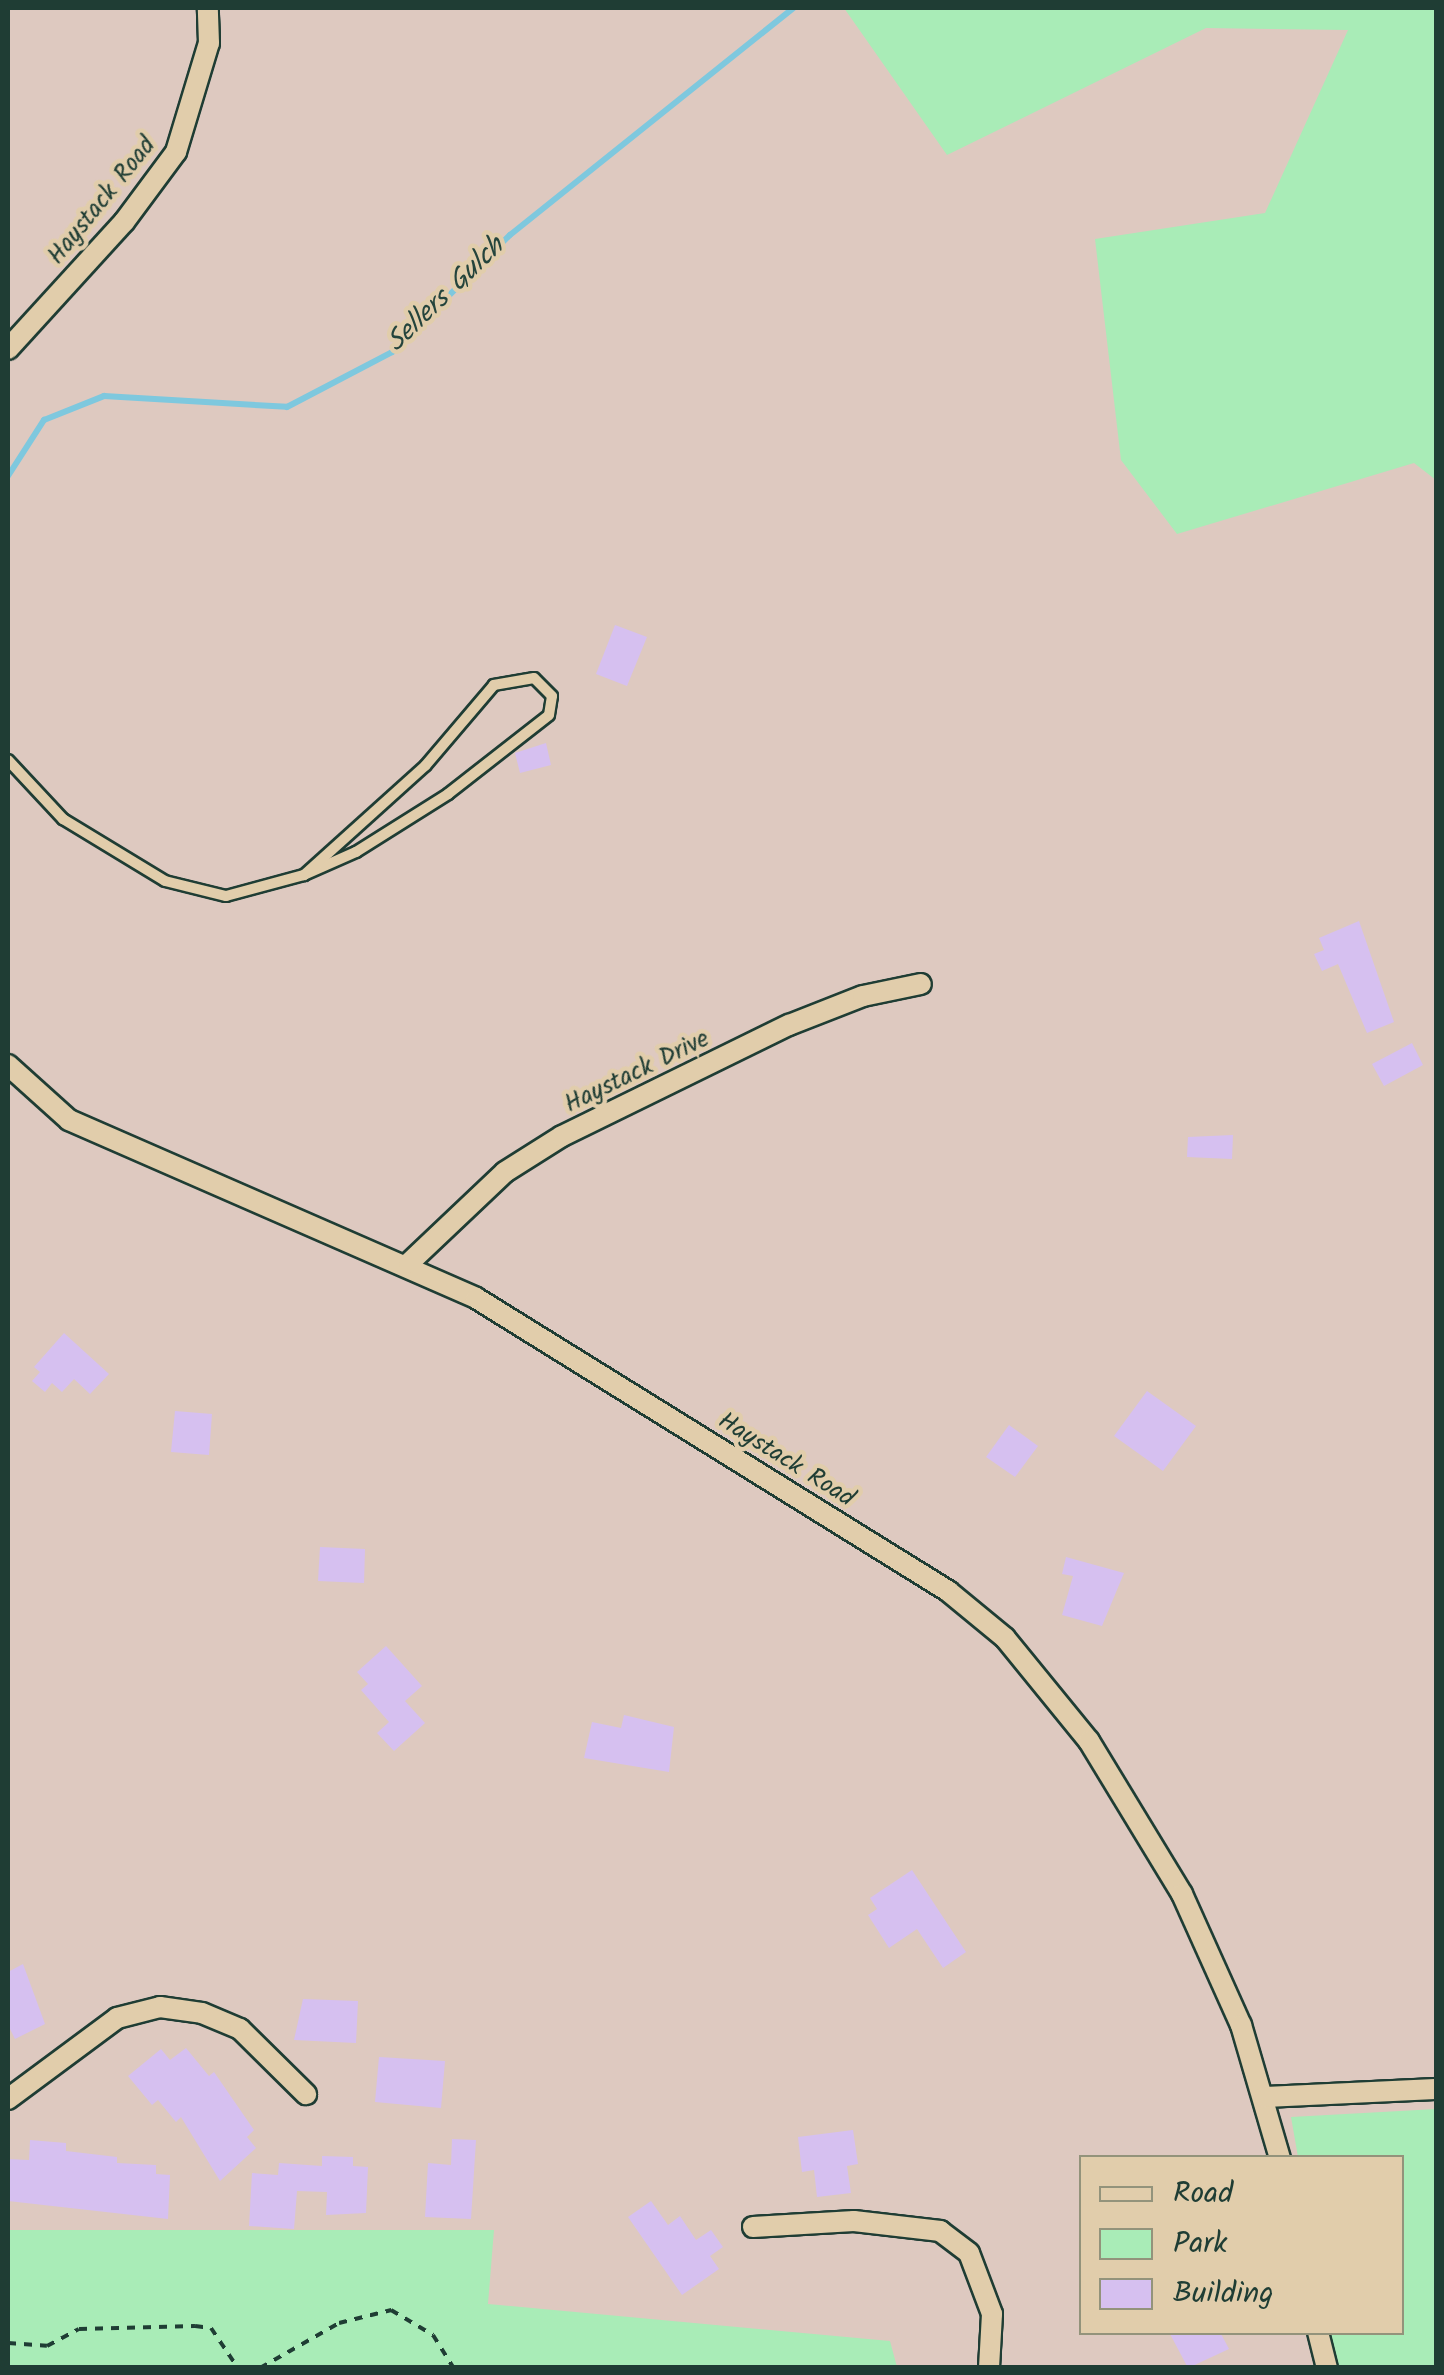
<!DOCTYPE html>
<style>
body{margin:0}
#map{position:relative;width:1444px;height:2375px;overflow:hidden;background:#dec9c0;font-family:Kalam,sans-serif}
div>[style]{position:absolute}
.green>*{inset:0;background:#a9ecb7}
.stream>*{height:6px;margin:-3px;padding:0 3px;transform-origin:3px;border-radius:3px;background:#7ec8de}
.building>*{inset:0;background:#d6c0f0}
.path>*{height:4px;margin-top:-2px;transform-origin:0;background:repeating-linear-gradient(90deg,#1f3d34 0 8px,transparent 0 16px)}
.roads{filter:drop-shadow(2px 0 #1f3d34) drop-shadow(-2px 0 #1f3d34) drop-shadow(0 2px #1f3d34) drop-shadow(0 -2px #1f3d34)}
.lane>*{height:10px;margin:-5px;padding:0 5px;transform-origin:5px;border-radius:5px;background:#e1cdab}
.street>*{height:20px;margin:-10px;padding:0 10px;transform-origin:10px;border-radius:10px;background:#e1cdab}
span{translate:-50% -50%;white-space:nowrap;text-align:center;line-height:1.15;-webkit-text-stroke:9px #e1cdab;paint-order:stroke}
.street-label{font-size:25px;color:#1f3d34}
.water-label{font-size:28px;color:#24443c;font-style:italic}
.frame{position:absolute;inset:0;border:10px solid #1f3d34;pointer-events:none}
.legend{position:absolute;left:1079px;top:2155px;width:325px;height:180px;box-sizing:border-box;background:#e1cdab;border:2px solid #93937b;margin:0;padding:12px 18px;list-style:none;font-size:30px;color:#1f3d34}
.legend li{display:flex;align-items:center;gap:20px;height:50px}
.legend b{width:50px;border:2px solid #93937b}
</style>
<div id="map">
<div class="green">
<i style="clip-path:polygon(844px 8px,1436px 8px,1436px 480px,1414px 463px,1177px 534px,1121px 460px,1095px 239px,1265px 213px,1348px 30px,1206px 28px,947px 155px)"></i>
<i style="clip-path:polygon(1436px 2109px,1436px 2367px,1332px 2367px,1326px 2333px,1402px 2332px,1402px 2158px,1298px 2157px,1291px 2117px)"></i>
<i style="clip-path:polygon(8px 2230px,494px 2230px,488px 2304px,890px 2341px,897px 2367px,8px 2367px)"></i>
</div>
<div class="stream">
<i style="left:8px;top:476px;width:67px;rotate:-57.3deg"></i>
<i style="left:44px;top:420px;width:65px;rotate:-21.8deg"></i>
<i style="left:104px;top:396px;width:183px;rotate:3.4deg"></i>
<i style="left:287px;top:407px;width:119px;rotate:-27.6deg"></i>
<i style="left:392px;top:352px;width:166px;rotate:-44.8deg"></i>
<i style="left:510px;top:235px;width:363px;rotate:-38.7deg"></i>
</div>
<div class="building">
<i style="clip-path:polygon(615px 625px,647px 637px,627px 686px,596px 674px)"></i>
<i style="clip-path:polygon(546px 743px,551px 765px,520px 773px,515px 753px)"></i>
<i style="clip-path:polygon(1359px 921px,1394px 1022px,1367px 1033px,1338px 964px,1322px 971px,1314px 954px,1324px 950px,1319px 938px)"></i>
<i style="clip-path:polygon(1412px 1043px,1423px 1065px,1384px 1086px,1372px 1064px)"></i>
<i style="clip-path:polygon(1233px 1135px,1232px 1159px,1187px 1157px,1188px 1137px)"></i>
<i style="clip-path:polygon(64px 1333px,109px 1374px,90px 1394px,74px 1379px,62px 1392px,52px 1383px,45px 1392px,32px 1381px,40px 1372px,34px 1367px)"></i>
<i style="clip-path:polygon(1147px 1391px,1196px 1426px,1163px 1471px,1114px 1436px)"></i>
<i style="clip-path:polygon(175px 1411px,212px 1414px,209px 1455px,171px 1452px)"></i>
<i style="clip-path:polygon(1009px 1425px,1038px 1446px,1015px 1477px,986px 1457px)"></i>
<i style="clip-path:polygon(320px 1547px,365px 1549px,364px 1583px,318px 1581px)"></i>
<i style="clip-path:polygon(1066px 1557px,1124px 1573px,1102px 1626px,1062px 1615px,1073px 1576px,1062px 1574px)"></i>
<i style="clip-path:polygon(386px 1646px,422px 1686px,405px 1701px,425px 1723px,394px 1751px,377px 1733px,389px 1722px,361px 1690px,368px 1684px,357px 1672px)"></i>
<i style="clip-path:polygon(624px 1715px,674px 1727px,669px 1772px,584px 1758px,592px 1722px,621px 1728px)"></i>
<i style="clip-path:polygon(912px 1870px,966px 1952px,943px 1968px,917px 1929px,889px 1948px,868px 1915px,877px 1909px,870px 1898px)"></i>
<i style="clip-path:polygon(23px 1964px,45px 2024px,15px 2039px,8px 2025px,8px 1972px)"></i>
<i style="clip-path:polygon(303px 1999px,358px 2001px,356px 2043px,294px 2040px)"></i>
<i style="clip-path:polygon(186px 2048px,209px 2076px,214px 2072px,254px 2130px,247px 2137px,256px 2148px,220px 2181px,181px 2117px,176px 2122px,158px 2100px,152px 2105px,128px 2076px,161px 2049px,170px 2060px)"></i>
<i style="clip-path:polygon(379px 2057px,445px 2061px,441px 2108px,375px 2102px)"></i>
<i style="clip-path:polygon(853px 2130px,858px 2164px,847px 2166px,851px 2193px,817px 2197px,814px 2170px,802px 2172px,798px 2137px)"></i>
<i style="clip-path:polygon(452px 2139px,476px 2140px,471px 2219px,425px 2217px,428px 2163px,451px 2165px)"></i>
<i style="clip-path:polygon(30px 2140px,66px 2143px,66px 2151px,117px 2157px,117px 2163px,156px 2165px,156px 2174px,170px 2175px,168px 2219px,8px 2201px,8px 2159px,29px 2160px)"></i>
<i style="clip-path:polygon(322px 2156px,353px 2157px,353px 2166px,368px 2167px,366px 2213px,326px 2215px,327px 2192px,297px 2191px,294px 2229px,249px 2226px,252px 2173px,278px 2175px,279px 2163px,322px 2166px)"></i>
<i style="clip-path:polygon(651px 2201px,668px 2225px,680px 2216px,696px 2240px,711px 2230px,723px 2247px,710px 2256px,719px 2269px,682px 2295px,628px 2217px)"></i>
<i style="clip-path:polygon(1169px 2332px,1220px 2332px,1229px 2349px,1188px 2368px)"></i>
</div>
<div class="path">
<i style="left:8px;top:2343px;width:39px;rotate:4deg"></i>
<i style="left:47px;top:2346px;width:36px;rotate:-28deg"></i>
<i style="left:79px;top:2329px;width:116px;rotate:-1.5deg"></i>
<i style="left:195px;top:2326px;width:16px;rotate:7deg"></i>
<i style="left:211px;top:2328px;width:48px;rotate:56deg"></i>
<i style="left:260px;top:2368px;width:91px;rotate:-29.7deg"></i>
<i style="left:339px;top:2323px;width:54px;rotate:-14deg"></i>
<i style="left:391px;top:2310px;width:49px;rotate:30.8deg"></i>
<i style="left:433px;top:2335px;width:39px;rotate:58deg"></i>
</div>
<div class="roads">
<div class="lane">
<i style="left:8px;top:760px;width:81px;rotate:47deg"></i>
<i style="left:63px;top:819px;width:119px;rotate:31.3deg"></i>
<i style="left:165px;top:881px;width:63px;rotate:13.8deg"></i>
<i style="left:226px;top:896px;width:81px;rotate:-15.1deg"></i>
<i style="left:304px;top:875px;width:57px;rotate:-23.9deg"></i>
<i style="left:356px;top:852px;width:109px;rotate:-32.2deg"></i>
<i style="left:448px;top:794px;width:128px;rotate:-38deg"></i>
<i style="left:549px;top:715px;width:19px;rotate:-81deg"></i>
<i style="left:552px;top:696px;width:25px;rotate:-135deg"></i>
<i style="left:534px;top:678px;width:41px;rotate:170.1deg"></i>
<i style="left:494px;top:685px;width:106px;rotate:130.4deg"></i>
<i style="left:425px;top:766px;width:163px;rotate:138deg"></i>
</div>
<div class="street">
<i style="left:8px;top:349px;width:172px;rotate:-47.6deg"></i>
<i style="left:124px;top:222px;width:87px;rotate:-53.4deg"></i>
<i style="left:176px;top:152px;width:114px;rotate:-73.2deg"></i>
<i style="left:209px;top:43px;width:35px;rotate:-92deg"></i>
<i style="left:8px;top:1065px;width:82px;rotate:42deg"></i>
<i style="left:69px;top:1120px;width:444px;rotate:23.6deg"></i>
<i style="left:476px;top:1298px;width:556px;rotate:31.83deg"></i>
<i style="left:948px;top:1591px;width:74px;rotate:39.5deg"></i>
<i style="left:1005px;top:1638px;width:133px;rotate:50.8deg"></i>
<i style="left:1089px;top:1741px;width:179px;rotate:58.7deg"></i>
<i style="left:1182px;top:1894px;width:144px;rotate:65.8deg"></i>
<i style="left:1241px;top:2025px;width:139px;rotate:73.7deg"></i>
<i style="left:409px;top:1263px;width:132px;rotate:-43.5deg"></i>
<i style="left:505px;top:1172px;width:67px;rotate:-32.3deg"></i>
<i style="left:562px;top:1136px;width:253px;rotate:-26.1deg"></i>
<i style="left:789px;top:1025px;width:79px;rotate:-21.4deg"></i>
<i style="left:863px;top:996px;width:59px;rotate:-11.7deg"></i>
<i style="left:1265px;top:2097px;width:171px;rotate:-2.7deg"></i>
<i style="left:8px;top:2099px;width:136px;rotate:-36.6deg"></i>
<i style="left:117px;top:2018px;width:44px;rotate:-14.3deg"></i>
<i style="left:160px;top:2007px;width:42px;rotate:8.1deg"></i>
<i style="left:202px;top:2013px;width:41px;rotate:22.8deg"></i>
<i style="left:240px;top:2029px;width:93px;rotate:44.6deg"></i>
<i style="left:753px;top:2227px;width:101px;rotate:-3.4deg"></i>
<i style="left:854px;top:2221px;width:87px;rotate:6.6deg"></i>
<i style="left:940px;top:2231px;width:36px;rotate:37deg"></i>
<i style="left:969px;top:2253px;width:65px;rotate:69.3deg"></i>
<i style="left:992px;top:2314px;width:54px;rotate:93.2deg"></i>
<i style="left:1318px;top:2332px;width:37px;rotate:76deg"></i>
</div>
</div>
<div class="street-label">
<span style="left:102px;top:201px;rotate:-51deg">Haystack Road</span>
<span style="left:637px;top:1072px;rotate:-26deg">Haystack Drive</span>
<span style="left:786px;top:1460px;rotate:32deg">Haystack Road</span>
</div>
<div class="water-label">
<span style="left:446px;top:295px;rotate:-44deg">Sellers Gulch</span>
</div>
<div class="frame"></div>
<ul class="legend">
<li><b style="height:12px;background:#e1cdab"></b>Road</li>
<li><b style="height:28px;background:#a9ecb7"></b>Park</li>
<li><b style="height:28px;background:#d6c0f0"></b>Building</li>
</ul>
</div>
